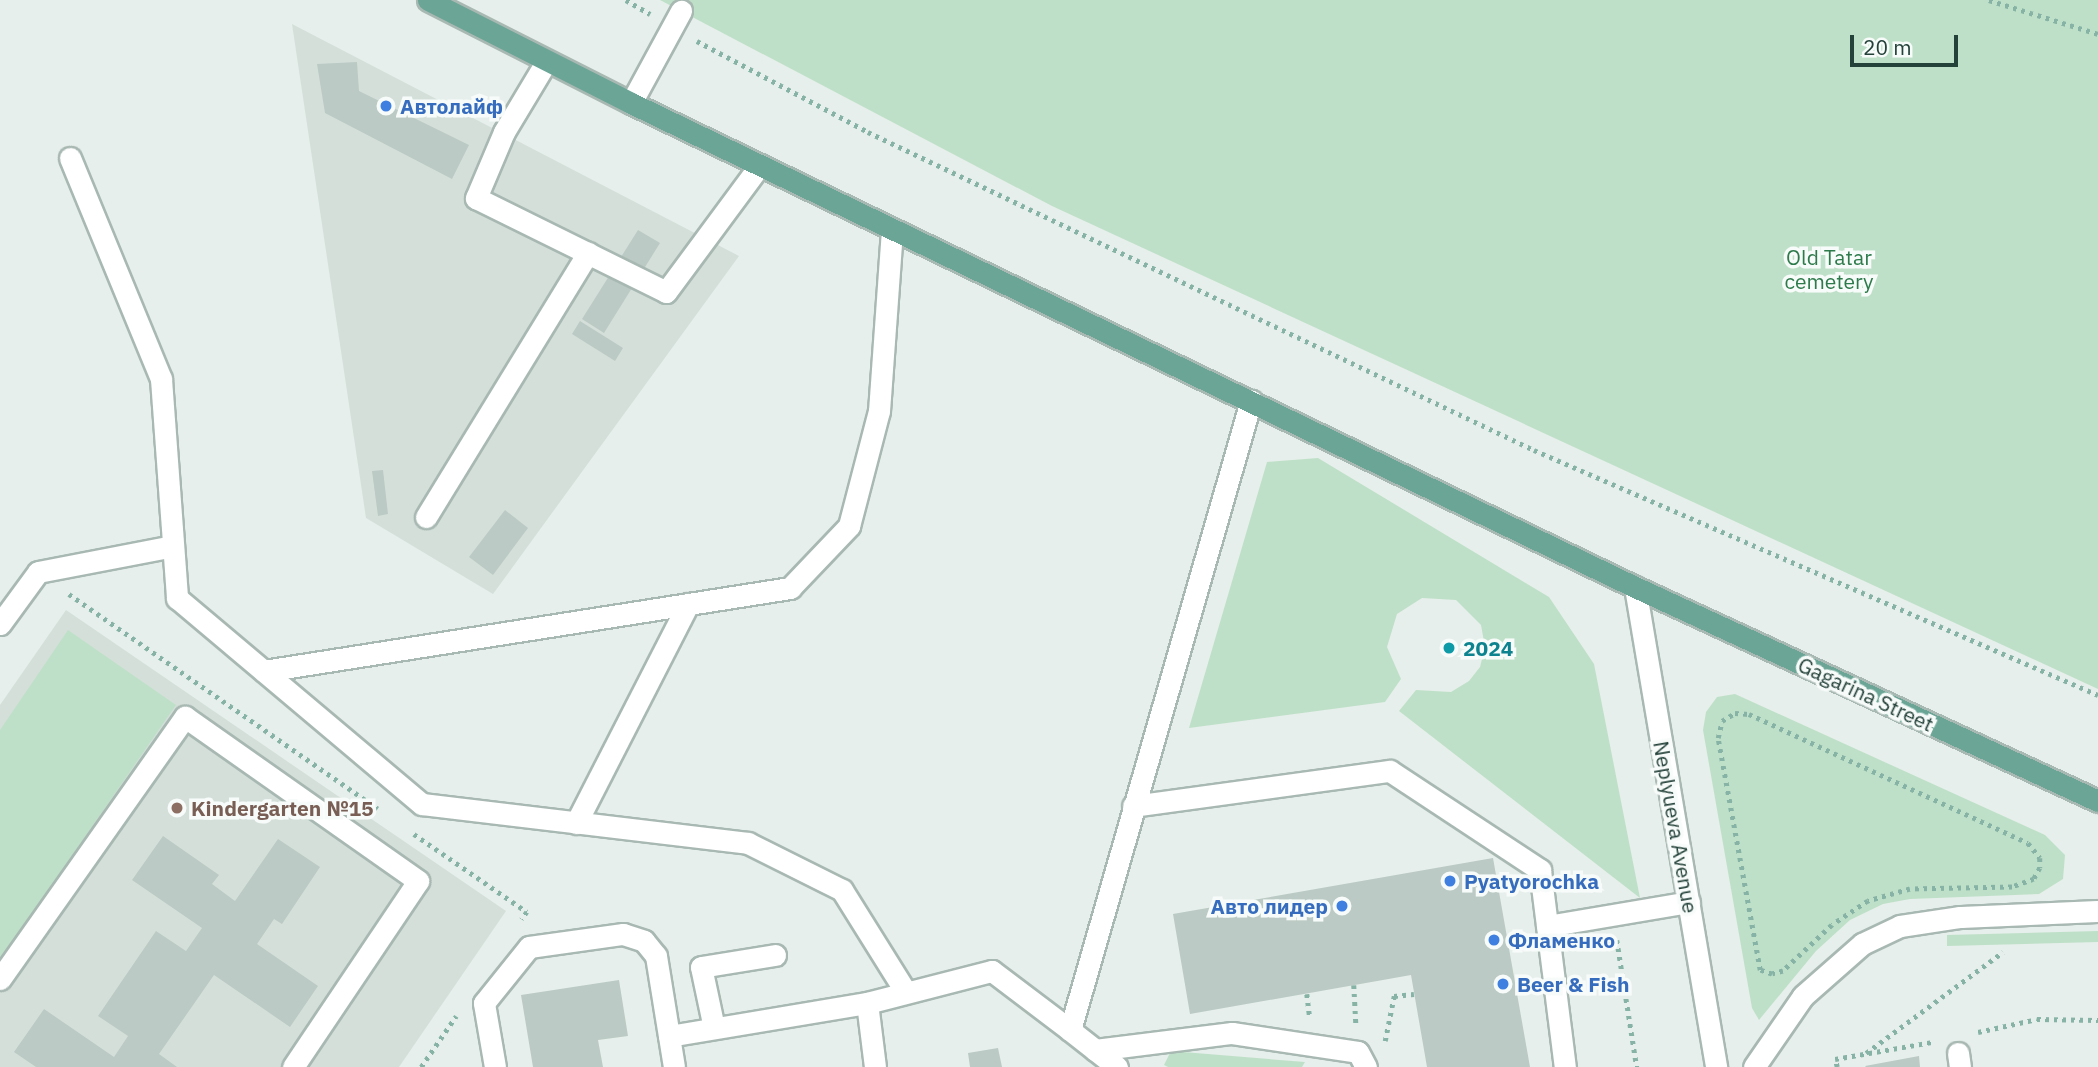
<!DOCTYPE html>
<meta charset="utf-8">
<style>
body{margin:0}
#map{position:relative;width:2098px;height:1067px;overflow:hidden;background:#e6efeb;font-family:"IBM Plex Sans",sans-serif}
div>[style]{position:absolute}
.built>*{inset:0;background:#d4dfda}
.green>*{inset:0;background:#bfe0c8}
.building>*{inset:0;background:#bbcac4}
.path>*{height:4.5px;margin-top:-2.25px;transform-origin:0;background:repeating-linear-gradient(90deg,#86b3a5 0 3.5px,transparent 0 8.5px)}
.roads{filter:drop-shadow(2px 0 #a8b8b2) drop-shadow(-2px 0 #a8b8b2) drop-shadow(0 2px #a8b8b2) drop-shadow(0 -2px #a8b8b2)}
.minor>*{height:21px;margin:-10.5px;padding:0 10.5px;transform-origin:10.5px;border-radius:10.5px;background:#fff}
.major>*{height:21px;margin:-10.5px;padding:0 10.5px;transform-origin:10.5px;border-radius:10.5px;background:#6aa596}
.dots>*{width:19px;height:19px;translate:-50% -50%;box-sizing:border-box;border:4px solid #f7fbf9;border-radius:50%}
span{translate:-50% -50%;white-space:nowrap;text-align:center;line-height:1.15;-webkit-text-stroke:7px #f7fbf9;paint-order:stroke}
.shop-label{font-size:21px;color:#366cbe;font-weight:700}
.left{translate:0 -50%;text-align:left}
.right{translate:-100% -50%;text-align:right}
.park-label{font-size:21px;color:#2d7a4b}
.culture-label{font-size:21px;color:#0d838f;font-weight:700}
.street-label{font-size:21px;color:#24423a}
.education-label{font-size:21px;color:#785e54;font-weight:700}
.scale{position:absolute;left:1850px;top:35px;width:108px;height:32px;box-sizing:border-box;border:4px solid #24423a;border-top:0;padding-left:9px;font-size:21px;line-height:24px;white-space:nowrap;color:#24423a;-webkit-text-stroke:5px #f7fbf9;paint-order:stroke}
</style>
<div id="map">
<div class="built">
<i style="clip-path:polygon(292px 24px,739px 256px,493px 594px,366px 518px)"></i>
<i style="clip-path:polygon(66px 610px,506px 911px,399px 1067px,0 1067px,0 705px)"></i>
</div>
<div class="green">
<i style="clip-path:polygon(660px 0,2098px 0,2098px 689px,1052px 206px)"></i>
<i style="clip-path:polygon(1318px 458px,1549px 597px,1594px 664px,1640px 898px,1399px 711px,1416px 690px,1451px 692px,1469px 681px,1480px 667px,1485px 647px,1481px 625px,1456px 600px,1422px 598px,1397px 614px,1387px 647px,1401px 679px,1385px 702px,1189px 728px,1267px 462px)"></i>
<i style="clip-path:polygon(68px 630px,176px 705px,0 960px,0 730px)"></i>
<i style="clip-path:polygon(1735px 694px,2045px 835px,2065px 855px,2063px 879px,2039px 894px,1910px 899px,1883px 904px,1850px 920px,1816px 951px,1759px 1020px,1752px 1008px,1703px 730px,1706px 712px,1717px 697px)"></i>
<i style="clip-path:polygon(2098px 931px,2098px 942px,1947px 946px,1947px 935px)"></i>
<i style="clip-path:polygon(1171px 1051px,1305px 1062px,1302px 1067px,1168px 1067px,1164px 1065px)"></i>
</div>
<div class="building">
<i style="clip-path:polygon(357px 62px,359px 91px,469px 145px,452px 179px,325px 113px,317px 64px)"></i>
<i style="clip-path:polygon(638px 230px,660px 243px,604px 333px,582px 319px)"></i>
<i style="clip-path:polygon(580px 321px,623px 348px,615px 361px,572px 334px)"></i>
<i style="clip-path:polygon(383px 470px,388px 514px,378px 516px,372px 471px)"></i>
<i style="clip-path:polygon(505px 510px,528px 528px,493px 575px,469px 557px)"></i>
<i style="clip-path:polygon(163px 836px,219px 875px,212px 884px,235px 901px,278px 839px,320px 867px,282px 924px,274px 919px,257px 944px,318px 986px,290px 1027px,214px 975px,159px 1054px,177px 1067px,36px 1067px,14px 1052px,44px 1009px,114px 1057px,128px 1036px,98px 1016px,156px 931px,186px 951px,202px 928px,132px 880px)"></i>
<i style="clip-path:polygon(1493px 858px,1530px 1067px,1427px 1067px,1411px 975px,1190px 1014px,1173px 914px)"></i>
<i style="clip-path:polygon(619px 980px,628px 1036px,598px 1040px,603px 1067px,533px 1067px,521px 995px)"></i>
<i style="clip-path:polygon(998px 1048px,1002px 1067px,970px 1067px,968px 1053px)"></i>
<i style="clip-path:polygon(1919px 1056px,1920px 1067px,1866px 1067px,1865px 1066px)"></i>
</div>
<div class="path">
<i style="left:626px;top:0;width:28px;rotate:30deg"></i>
<i style="left:1989px;top:0;width:114px;rotate:17.3deg"></i>
<i style="left:697px;top:41px;width:194px;rotate:28deg"></i>
<i style="left:868px;top:132px;width:738px;rotate:25.52deg"></i>
<i style="left:1534px;top:450px;width:615px;rotate:23.48deg"></i>
<i style="left:69px;top:594px;width:376px;rotate:34.8deg"></i>
<i style="left:1735px;top:713px;width:14px;rotate:4deg"></i>
<i style="left:1749px;top:714px;width:307px;rotate:24.8deg"></i>
<i style="left:2028px;top:843px;width:19px;rotate:51deg"></i>
<i style="left:2040px;top:858px;width:10px;rotate:90deg"></i>
<i style="left:2040px;top:868px;width:13px;rotate:119deg"></i>
<i style="left:2034px;top:879px;width:23px;rotate:160deg"></i>
<i style="left:2012px;top:887px;width:102px;rotate:178.9deg"></i>
<i style="left:1910px;top:889px;width:44px;rotate:164.1deg"></i>
<i style="left:1868px;top:901px;width:43px;rotate:146.3deg"></i>
<i style="left:1832px;top:925px;width:67px;rotate:136.8deg"></i>
<i style="left:1783px;top:971px;width:11px;rotate:165deg"></i>
<i style="left:1772px;top:974px;width:13px;rotate:-162deg"></i>
<i style="left:1760px;top:970px;width:236px;rotate:-100.3deg"></i>
<i style="left:1718px;top:738px;width:17px;rotate:-77deg"></i>
<i style="left:1722px;top:721px;width:15px;rotate:-32deg"></i>
<i style="left:414px;top:834px;width:137px;rotate:34.6deg"></i>
<i style="left:527px;top:912px;width:9px;rotate:126deg"></i>
<i style="left:1617px;top:940px;width:129px;rotate:81.1deg"></i>
<i style="left:1354px;top:985px;width:38px;rotate:87deg"></i>
<i style="left:1307px;top:994px;width:23px;rotate:83deg"></i>
<i style="left:1978px;top:1032px;width:60px;rotate:-12.4deg"></i>
<i style="left:2037px;top:1019px;width:61px;rotate:0.9deg"></i>
<i style="left:1385px;top:1041px;width:46px;rotate:-78.7deg"></i>
<i style="left:1394px;top:996px;width:20px;rotate:-6deg"></i>
<i style="left:1866px;top:1053px;width:170px;rotate:-36.4deg"></i>
<i style="left:421px;top:1067px;width:62px;rotate:-55.5deg"></i>
<i style="left:1837px;top:1067px;width:8px;rotate:-104deg"></i>
<i style="left:1835px;top:1059px;width:98px;rotate:-9.9deg"></i>
</div>
<div class="roads">
<div class="minor">
<i style="left:546px;top:62px;width:82px;rotate:121deg"></i>
<i style="left:504px;top:132px;width:72px;rotate:113deg"></i>
<i style="left:476px;top:198px;width:212px;rotate:26.3deg"></i>
<i style="left:666px;top:292px;width:158px;rotate:-53.5deg"></i>
<i style="left:631px;top:103px;width:105px;rotate:-61.5deg"></i>
<i style="left:70px;top:158px;width:239px;rotate:67.6deg"></i>
<i style="left:161px;top:379px;width:220px;rotate:85.8deg"></i>
<i style="left:177px;top:598px;width:320px;rotate:40.1deg"></i>
<i style="left:422px;top:804px;width:328px;rotate:6.8deg"></i>
<i style="left:748px;top:843px;width:105px;rotate:26.6deg"></i>
<i style="left:842px;top:890px;width:119px;rotate:58deg"></i>
<i style="left:426px;top:517px;width:310px;rotate:-58.5deg"></i>
<i style="left:1635px;top:587px;width:487px;rotate:80.4deg"></i>
<i style="left:0;top:624px;width:64px;rotate:-53.8deg"></i>
<i style="left:38px;top:572px;width:137px;rotate:-10.9deg"></i>
<i style="left:264px;top:671px;width:533px;rotate:-8.97deg"></i>
<i style="left:790px;top:588px;width:86px;rotate:-46.4deg"></i>
<i style="left:849px;top:526px;width:119px;rotate:-75.4deg"></i>
<i style="left:879px;top:411px;width:182px;rotate:-85.9deg"></i>
<i style="left:1133px;top:806px;width:259px;rotate:-7.8deg"></i>
<i style="left:1390px;top:771px;width:180px;rotate:33.4deg"></i>
<i style="left:1540px;top:870px;width:199px;rotate:82.8deg"></i>
<i style="left:576px;top:823px;width:246px;rotate:-62.9deg"></i>
<i style="left:1547px;top:926px;width:144px;rotate:-9.6deg"></i>
<i style="left:0;top:979px;width:321px;rotate:-54.8deg"></i>
<i style="left:185px;top:717px;width:285px;rotate:35.1deg"></i>
<i style="left:418px;top:881px;width:224px;rotate:123.9deg"></i>
<i style="left:714px;top:1028px;width:62px;rotate:-102deg"></i>
<i style="left:701px;top:967px;width:75px;rotate:-9.2deg"></i>
<i style="left:669px;top:1036px;width:201px;rotate:-9.5deg"></i>
<i style="left:1095px;top:1050px;width:138px;rotate:-7.1deg"></i>
<i style="left:1232px;top:1033px;width:127px;rotate:8.6deg"></i>
<i style="left:1358px;top:1052px;width:17px;rotate:62deg"></i>
<i style="left:1958px;top:1053px;width:14px;rotate:82deg"></i>
<i style="left:495px;top:1067px;width:65px;rotate:-99.8deg"></i>
<i style="left:484px;top:1003px;width:72px;rotate:-51.2deg"></i>
<i style="left:529px;top:947px;width:95px;rotate:-7.9deg"></i>
<i style="left:623px;top:934px;width:22px;rotate:18deg"></i>
<i style="left:644px;top:941px;width:19px;rotate:51deg"></i>
<i style="left:656px;top:956px;width:112px;rotate:80.8deg"></i>
<i style="left:875px;top:1067px;width:64px;rotate:-97.1deg"></i>
<i style="left:867px;top:1003px;width:129px;rotate:-14.4deg"></i>
<i style="left:992px;top:971px;width:98px;rotate:37.1deg"></i>
<i style="left:1117px;top:1067px;width:60px;rotate:-141.8deg"></i>
<i style="left:1070px;top:1030px;width:655px;rotate:-73.95deg"></i>
<i style="left:1754px;top:1067px;width:86px;rotate:-55.4deg"></i>
<i style="left:1803px;top:996px;width:79px;rotate:-41.4deg"></i>
<i style="left:1862px;top:944px;width:42px;rotate:-25.3deg"></i>
<i style="left:1900px;top:926px;width:61px;rotate:-8.5deg"></i>
<i style="left:1960px;top:917px;width:138px;rotate:-2.5deg"></i>
</div>
<div class="major">
<i style="left:428px;top:0;width:228px;rotate:26.9deg"></i>
<i style="left:631px;top:103px;width:1115px;rotate:25.74deg"></i>
<i style="left:1635px;top:587px;width:510px;rotate:24.81deg"></i>
</div>
</div>
<div class="dots">
<i style="left:386px;top:106px;background:#3f7fe0"></i>
<i style="left:1449px;top:648px;background:#0f9aa8"></i>
<i style="left:177px;top:808px;background:#8d6e63"></i>
<i style="left:1450px;top:881px;background:#3f7fe0"></i>
<i style="left:1342px;top:906px;background:#3f7fe0"></i>
<i style="left:1494px;top:940px;background:#3f7fe0"></i>
<i style="left:1503px;top:984px;background:#3f7fe0"></i>
</div>
<div class="shop-label">
<span class="left" style="left:400px;top:106px">Автолайф</span>
<span class="left" style="left:1464px;top:881px">Pyatyorochka</span>
<span class="right" style="left:1328px;top:906px">Авто лидер</span>
<span class="left" style="left:1508px;top:940px">Фламенко</span>
<span class="left" style="left:1517px;top:984px">Beer &amp; Fish</span>
</div>
<div class="park-label">
<span style="left:1829px;top:269px">Old Tatar<br>cemetery</span>
</div>
<div class="culture-label">
<span class="left" style="left:1463px;top:648px">2024</span>
</div>
<div class="street-label">
<span style="left:1866px;top:694px;rotate:25deg">Gagarina Street</span>
<span style="left:1676px;top:827px;rotate:80deg">Neplyueva Avenue</span>
</div>
<div class="education-label">
<span class="left" style="left:191px;top:808px">Kindergarten №15</span>
</div>
<div class="scale">20 m</div>
</div>
